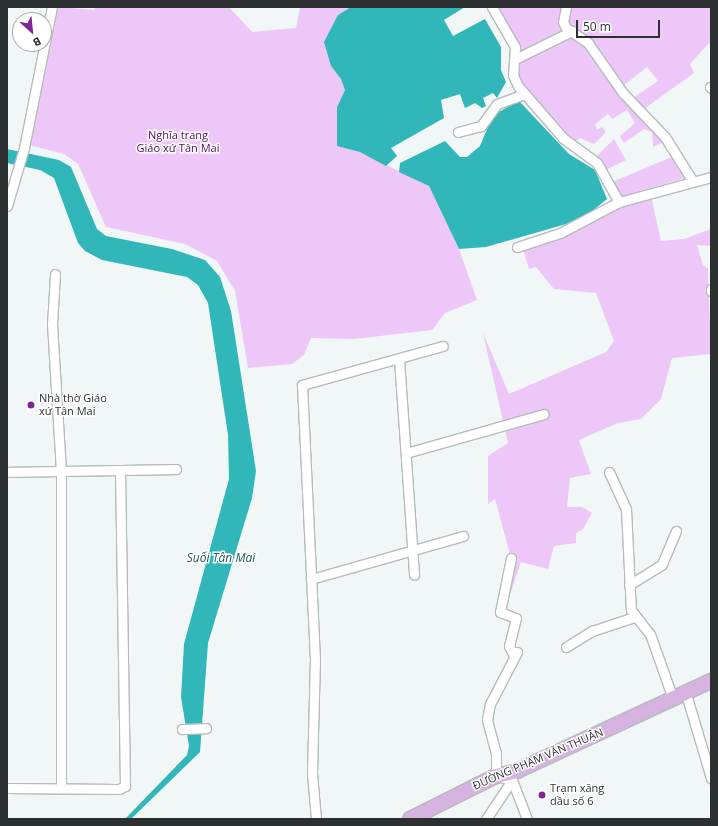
<!DOCTYPE html>
<meta charset="utf-8">
<style>
body{margin:0}
#map{position:relative;width:718px;height:826px;overflow:hidden;background:#f1f7f7;font-family:"Open Sans",sans-serif}
div>[style]{position:absolute}
.green>*{inset:0;background:#edc7f7}
.water>*{inset:0;background:#31b6b9}
.roads{filter:drop-shadow(1px 0 #b6bbbb) drop-shadow(-1px 0 #b6bbbb) drop-shadow(0 1px #b6bbbb) drop-shadow(0 -1px #b6bbbb)}
.street>*{height:9px;margin:-4.5px;padding:0 4.5px;transform-origin:4.5px;border-radius:4.5px;background:#fff}
.primary>*{height:14px;margin:-7px;padding:0 7px;transform-origin:7px;border-radius:7px;background:#d6b3e0}
.dots>*{width:11px;height:11px;translate:-50% -50%;box-sizing:border-box;border:2px solid #fff;border-radius:50%}
span{translate:-50% -50%;white-space:nowrap;text-align:center;line-height:1.15;-webkit-text-stroke:3px #fff;paint-order:stroke}
.park-label{font-size:11px;color:#4e0b5e}
.poi-label{font-size:11px;color:#2d3030}
.left{translate:0 -50%;text-align:left}
.street-label{font-size:11px;color:#2d3030}
.water-label{font-size:12px;color:#225758;font-style:italic}
.frame{position:absolute;inset:0;border:8px solid #2d3030;pointer-events:none}
.north{position:absolute;left:12px;top:12px;width:40px;height:40px;box-sizing:border-box;background:#fff;border:1px solid #abacac;border-radius:50%;rotate:153deg;font-size:11px;font-weight:700;line-height:16px;text-align:center;color:#2d3030}
.north::after{content:'';display:block;margin:auto;width:14px;height:18px;background:#7e2693;clip-path:polygon(50% 0,100% 100%,50% 72%,0 100%)}
.scale{position:absolute;left:576px;top:20px;width:84px;height:18px;box-sizing:border-box;border:2px solid #2d3030;border-top:0;padding-left:5px;font-size:12px;line-height:14px;white-space:nowrap;color:#2d3030;-webkit-text-stroke:3px #fff;paint-order:stroke}
</style>
<div id="map">
<div class="green">
<i style="clip-path:polygon(56px 7px,94px 10px,95px 7px,229px 7px,252px 32px,296px 28px,300px 7px,351px 7px,338px 15px,331px 66px,341px 79px,345px 90px,337px 107px,337px 145px,360px 152px,429px 186px,459px 249px,477px 300px,445px 313px,432px 330px,354px 339px,311px 338px,304px 355px,292px 364px,248px 368px,235px 291px,217px 261px,185px 244px,106px 227px,78px 164px,64px 154px,29px 145px)"></i>
<i style="clip-path:polygon(497px 7px,711px 7px,711px 41px,690px 64px,694px 73px,644px 109px,633px 98px,658px 81px,647px 67px,623px 86px,590px 39px,572px 27px,520px 52px,517px 40px)"></i>
<i style="clip-path:polygon(572px 36px,586px 46px,664px 142px,653px 147px,652px 132px,644px 129px,624px 143px,620px 136px,635px 123px,627px 110px,612px 119px,608px 114px,595px 124px,597px 130px,602px 127px,606px 132px,594px 144px,580px 138px,574px 143px,563px 134px,519px 82px,517px 73px,519px 62px)"></i>
<i style="clip-path:polygon(614px 139px,626px 160px,606px 170px,596px 157px)"></i>
<i style="clip-path:polygon(674px 156px,685px 178px,620px 197px,612px 182px)"></i>
<i style="clip-path:polygon(651px 196px,661px 241px,684px 239px,711px 229px,711px 246px,697px 245px,703px 265px,708px 269px,711px 354px,672px 358px,661px 399px,641px 419px,618px 423px,579px 440px,591px 474px,570px 478px,567px 507px,582px 507px,592px 513px,583px 529px,576px 533px,576px 543px,554px 546px,548px 569px,521px 562px,511px 592px,506px 592px,511px 558px,495px 499px,488px 504px,488px 456px,508px 443px,483px 333px,509px 394px,606px 352px,614px 341px,596px 293px,554px 289px,536px 267px,529px 269px,523px 249px,562px 237px,621px 206px)"></i>
</div>
<div class="water">
<i style="clip-path:polygon(351px 7px,465px 7px,444px 20px,453px 36px,485px 19px,501px 47px,501px 70px,506px 82px,497px 98px,493px 93px,483px 98px,486px 106px,482px 108px,475px 103px,465px 108px,460px 94px,441px 100px,444px 118px,391px 148px,397px 156px,386px 166px,360px 152px,337px 146px,337px 107px,345px 90px,341px 79px,331px 66px,324px 42px,338px 15px)"></i>
<i style="clip-path:polygon(519px 101px,569px 154px,595px 170px,607px 199px,591px 212px,566px 224px,486px 247px,459px 249px,429px 186px,399px 172px,400px 163px,445px 141px,460px 157px,467px 157px,480px 146px,493px 115px)"></i>
<i style="clip-path:polygon(7px 149px,59px 160px,71px 167px,97px 229px,106px 236px,172px 249px,205px 260px,220px 277px,231px 311px,256px 471px,252px 498px,208px 643px,200px 752px,131px 819px,125px 819px,187px 755px,189px 746px,181px 697px,184px 644px,229px 479px,228px 435px,208px 303px,198px 285px,187px 277px,102px 260px,85px 251px,78px 243px,54px 178px,40px 170px,7px 163px)"></i>
</div>
<div class="roads">
<div class="street">
<i style="left:492px;top:7px;width:46px;rotate:60.1deg"></i>
<i style="left:515px;top:47px;width:28px;rotate:94deg"></i>
<i style="left:513px;top:75px;width:12px;rotate:66deg"></i>
<i style="left:518px;top:86px;width:69px;rotate:49.1deg"></i>
<i style="left:563px;top:138px;width:42px;rotate:36.3deg"></i>
<i style="left:597px;top:163px;width:45px;rotate:60.6deg"></i>
<i style="left:566px;top:7px;width:15px;rotate:101deg"></i>
<i style="left:563px;top:22px;width:7px;rotate:63deg"></i>
<i style="left:566px;top:28px;width:27px;rotate:34deg"></i>
<i style="left:588px;top:43px;width:61px;rotate:55deg"></i>
<i style="left:623px;top:93px;width:61px;rotate:46.3deg"></i>
<i style="left:665px;top:137px;width:51px;rotate:57.9deg"></i>
<i style="left:515px;top:59px;width:64px;rotate:-26.2deg"></i>
<i style="left:710px;top:87px;width:1px;rotate:45deg"></i>
<i style="left:458px;top:132px;width:24px;rotate:-15deg"></i>
<i style="left:481px;top:126px;width:27px;rotate:-54deg"></i>
<i style="left:497px;top:104px;width:29px;rotate:-20deg"></i>
<i style="left:7px;top:206px;width:60px;rotate:-73.7deg"></i>
<i style="left:24px;top:148px;width:144px;rotate:-78.8deg"></i>
<i style="left:517px;top:247px;width:45px;rotate:-18deg"></i>
<i style="left:560px;top:233px;width:67px;rotate:-27.7deg"></i>
<i style="left:619px;top:202px;width:95px;rotate:-15.2deg"></i>
<i style="left:55px;top:274px;width:50px;rotate:93.4deg"></i>
<i style="left:52px;top:324px;width:147px;rotate:86.5deg"></i>
<i style="left:61px;top:471px;width:317px;rotate:90deg"></i>
<i style="left:711px;top:289px;width:2px;rotate:90deg"></i>
<i style="left:399px;top:359px;width:216px;rotate:86deg"></i>
<i style="left:406px;top:453px;width:143px;rotate:-15.8deg"></i>
<i style="left:7px;top:472px;width:169px;rotate:-1deg"></i>
<i style="left:609px;top:472px;width:41px;rotate:65.3deg"></i>
<i style="left:626px;top:509px;width:101px;rotate:87.2deg"></i>
<i style="left:631px;top:610px;width:31px;rotate:52deg"></i>
<i style="left:650px;top:634px;width:69px;rotate:70.5deg"></i>
<i style="left:511px;top:558px;width:55px;rotate:101.5deg"></i>
<i style="left:500px;top:612px;width:17px;rotate:21deg"></i>
<i style="left:516px;top:618px;width:29px;rotate:104deg"></i>
<i style="left:509px;top:646px;width:9px;rotate:63deg"></i>
<i style="left:513px;top:654px;width:4px;rotate:-27deg"></i>
<i style="left:517px;top:652px;width:59px;rotate:117.4deg"></i>
<i style="left:490px;top:704px;width:16px;rotate:101deg"></i>
<i style="left:487px;top:720px;width:34px;rotate:75deg"></i>
<i style="left:496px;top:753px;width:23px;rotate:90deg"></i>
<i style="left:496px;top:776px;width:16px;rotate:14deg"></i>
<i style="left:512px;top:780px;width:42px;rotate:69deg"></i>
<i style="left:311px;top:579px;width:158px;rotate:-15.8deg"></i>
<i style="left:629px;top:585px;width:39px;rotate:-32deg"></i>
<i style="left:662px;top:564px;width:36px;rotate:-67deg"></i>
<i style="left:566px;top:647px;width:31px;rotate:-32deg"></i>
<i style="left:592px;top:631px;width:44px;rotate:-18.4deg"></i>
<i style="left:686px;top:694px;width:88px;rotate:73.4deg"></i>
<i style="left:182px;top:729px;width:24px;rotate:-2deg"></i>
<i style="left:7px;top:788px;width:112px;rotate:0.5deg"></i>
<i style="left:119px;top:789px;width:7px;rotate:-27deg"></i>
<i style="left:125px;top:786px;width:316px;rotate:-90.9deg"></i>
<i style="left:316px;top:819px;width:46px;rotate:-95deg"></i>
<i style="left:312px;top:773px;width:113px;rotate:-88.5deg"></i>
<i style="left:315px;top:660px;width:275px;rotate:-92.7deg"></i>
<i style="left:302px;top:385px;width:146px;rotate:-15.5deg"></i>
<i style="left:486px;top:819px;width:47px;rotate:-56.3deg"></i>
</div>
<div class="primary">
<i style="left:410px;top:819px;width:96px;rotate:-26.6deg"></i>
<i style="left:496px;top:776px;width:22px;rotate:-13deg"></i>
<i style="left:517px;top:771px;width:214px;rotate:-24.9deg"></i>
</div>
</div>
<div class="dots">
<i style="left:31px;top:405px;background:#7e2693"></i>
<i style="left:542px;top:795px;background:#7e2693"></i>
</div>
<div class="park-label">
<span style="left:178px;top:142px">Nghĩa trang<br>Giáo xứ Tân Mai</span>
</div>
<div class="poi-label">
<span class="left" style="left:39px;top:405px">Nhà thờ Giáo<br>xứ Tân Mai</span>
<span class="left" style="left:550px;top:795px">Trạm xăng<br>dầu số 6</span>
</div>
<div class="street-label">
<span style="left:538px;top:759px;rotate:-23deg">ĐƯỜNG PHẠM VĂN THUẬN</span>
</div>
<div class="water-label">
<span style="left:221px;top:558px">Suối Tân Mai</span>
</div>
<div class="frame"></div>
<div class="north">B</div>
<div class="scale">50 m</div>
</div>
